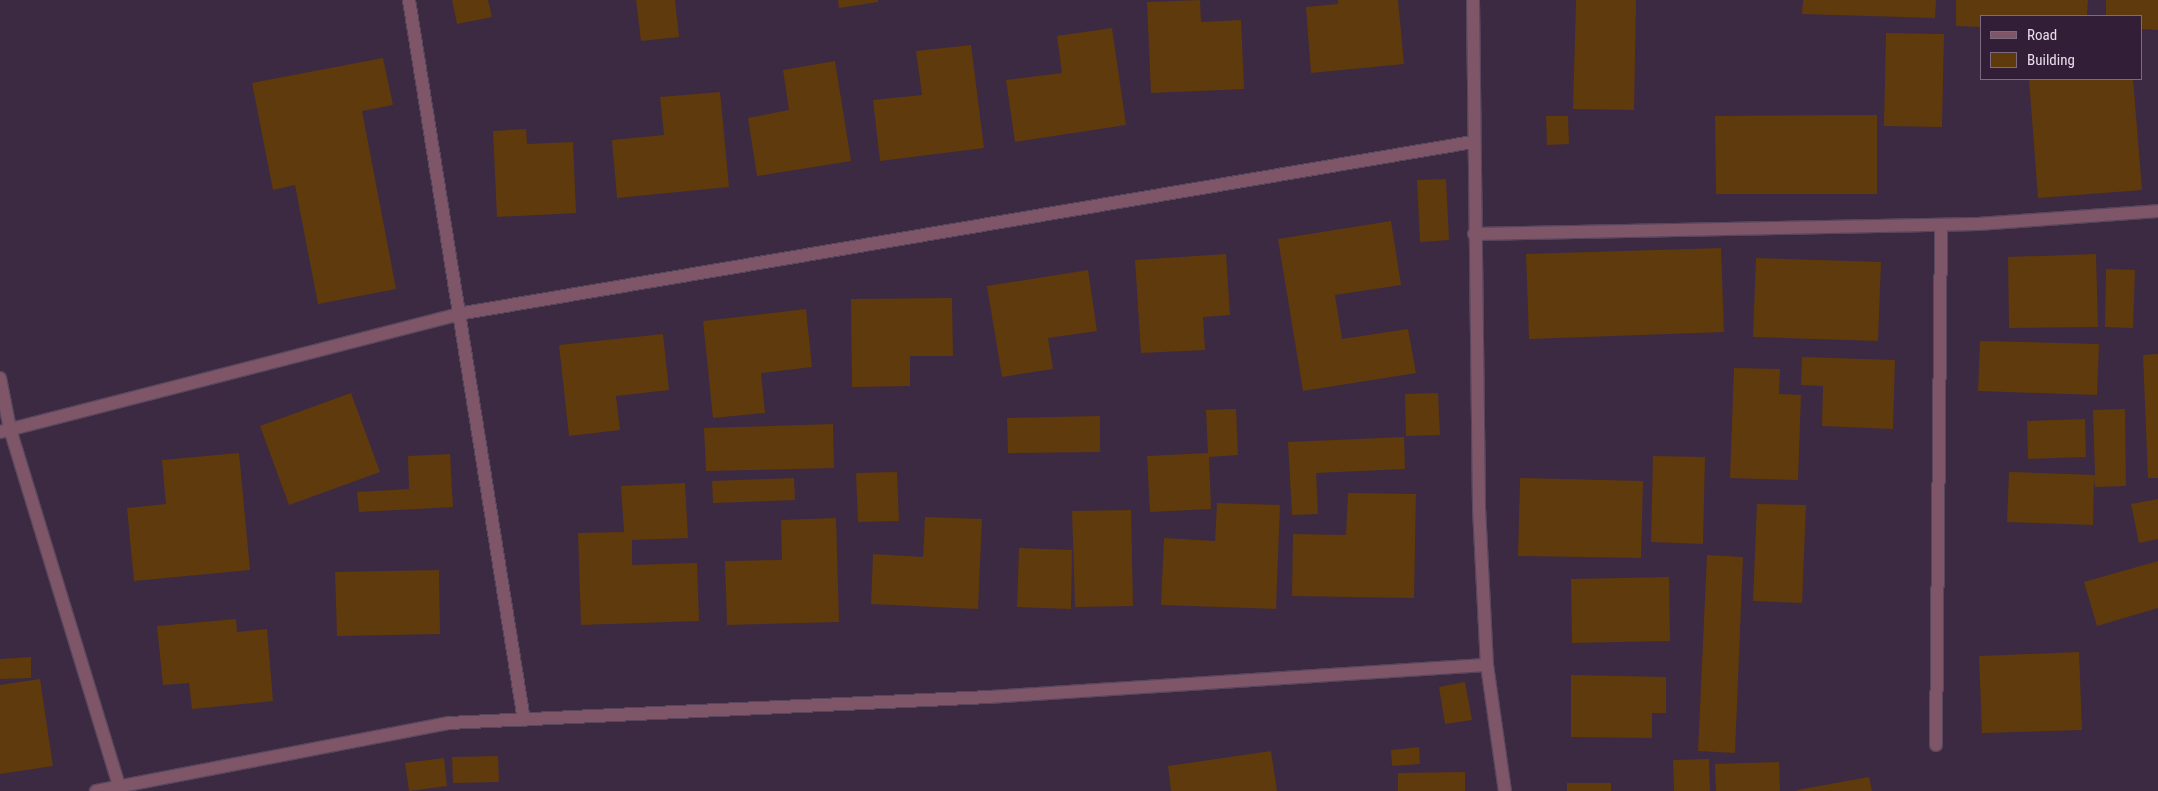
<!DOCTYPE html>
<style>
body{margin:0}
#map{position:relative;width:2158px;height:791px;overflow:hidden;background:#3c2942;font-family:"Roboto Condensed",sans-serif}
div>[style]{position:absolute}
.building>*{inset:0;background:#5f3a0d}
.roads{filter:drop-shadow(1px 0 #58465d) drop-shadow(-1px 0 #58465d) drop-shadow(0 1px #58465d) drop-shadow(0 -1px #58465d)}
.minor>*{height:12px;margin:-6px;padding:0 6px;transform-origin:6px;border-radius:6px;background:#7e5667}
span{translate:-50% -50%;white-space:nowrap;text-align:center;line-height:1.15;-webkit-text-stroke:5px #321f37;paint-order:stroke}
.legend{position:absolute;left:1980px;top:15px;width:162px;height:65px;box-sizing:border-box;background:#321f37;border:1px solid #7b6b7f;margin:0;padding:6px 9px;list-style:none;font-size:15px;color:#e9ddec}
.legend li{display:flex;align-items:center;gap:10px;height:25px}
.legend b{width:25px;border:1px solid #7b6b7f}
</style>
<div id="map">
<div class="building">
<i style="clip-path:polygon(452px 0,488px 0,492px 17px,457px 24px)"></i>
<i style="clip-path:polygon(636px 0,675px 0,679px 37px,641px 41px)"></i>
<i style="clip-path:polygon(838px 0,878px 0,878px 2px,839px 8px)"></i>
<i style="clip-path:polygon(1200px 0,1201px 22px,1241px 20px,1244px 89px,1151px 93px,1147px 2px)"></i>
<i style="clip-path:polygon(1338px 0,1398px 0,1404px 64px,1311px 73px,1306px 7px,1338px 4px)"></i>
<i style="clip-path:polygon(1576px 0,1636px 0,1634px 110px,1573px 109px)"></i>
<i style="clip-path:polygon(1803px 0,1936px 0,1935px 18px,1802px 14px)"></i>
<i style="clip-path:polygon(1956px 0,2088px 0,2087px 16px,1982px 16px,1982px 27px,1956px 26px)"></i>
<i style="clip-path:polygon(2106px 0,2158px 0,2158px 30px,2142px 29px,2142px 16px,2106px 16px)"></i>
<i style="clip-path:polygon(1112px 28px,1126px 125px,1015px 142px,1006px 80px,1062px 73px,1057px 36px)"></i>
<i style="clip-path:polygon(1886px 33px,1944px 34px,1942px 127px,1884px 126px)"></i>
<i style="clip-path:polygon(971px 45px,984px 148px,880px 161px,873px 100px,922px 95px,916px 51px)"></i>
<i style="clip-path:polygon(383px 58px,393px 105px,362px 111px,396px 289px,318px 304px,295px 185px,273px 190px,252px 83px)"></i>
<i style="clip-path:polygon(835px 61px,851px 161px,757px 176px,748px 118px,789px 110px,783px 70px)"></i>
<i style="clip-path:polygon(2029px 79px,2133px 79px,2142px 190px,2038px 198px)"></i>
<i style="clip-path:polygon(720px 92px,729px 187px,617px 198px,612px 140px,664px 135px,660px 97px)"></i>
<i style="clip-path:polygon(1877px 115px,1877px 194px,1716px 194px,1715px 116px)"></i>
<i style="clip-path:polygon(1546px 116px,1568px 116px,1569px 144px,1547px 145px)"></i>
<i style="clip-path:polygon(526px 129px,527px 144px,573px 142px,576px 213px,497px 217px,493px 131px)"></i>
<i style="clip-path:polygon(1446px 179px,1449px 240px,1420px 242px,1417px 180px)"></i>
<i style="clip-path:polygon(1391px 221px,1401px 285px,1335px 295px,1342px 339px,1408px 329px,1416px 373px,1303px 391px,1278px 239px)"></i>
<i style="clip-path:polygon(1721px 248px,1724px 332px,1529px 339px,1526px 254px)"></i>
<i style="clip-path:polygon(1226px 254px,1230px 315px,1203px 317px,1205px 350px,1141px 353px,1135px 260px)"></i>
<i style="clip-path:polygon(2096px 254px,2098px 327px,2009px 328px,2008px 257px)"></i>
<i style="clip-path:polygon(1756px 258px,1881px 262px,1878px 341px,1753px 337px)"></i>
<i style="clip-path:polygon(2106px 269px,2135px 270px,2133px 328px,2105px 327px)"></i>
<i style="clip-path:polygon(1088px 270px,1097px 331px,1048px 338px,1053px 369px,1002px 377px,987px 286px)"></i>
<i style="clip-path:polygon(952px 298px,953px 356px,910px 356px,910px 386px,852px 387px,851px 299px)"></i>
<i style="clip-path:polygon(806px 309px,812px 367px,761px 373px,765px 413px,713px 418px,703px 321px)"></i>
<i style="clip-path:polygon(663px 334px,669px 390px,616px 396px,620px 430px,569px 436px,559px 345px)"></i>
<i style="clip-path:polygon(1980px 341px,2099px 344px,2097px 395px,1978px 391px)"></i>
<i style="clip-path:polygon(2158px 354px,2158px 478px,2148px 478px,2143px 355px)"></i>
<i style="clip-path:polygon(1802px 357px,1895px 360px,1893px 429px,1822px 426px,1823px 386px,1801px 385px)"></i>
<i style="clip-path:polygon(1734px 368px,1780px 369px,1779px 394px,1801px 395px,1798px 480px,1730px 478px)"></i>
<i style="clip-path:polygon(351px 393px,380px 472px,289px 505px,260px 426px)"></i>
<i style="clip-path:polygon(1438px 393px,1440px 435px,1406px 436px,1405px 394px)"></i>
<i style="clip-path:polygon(1236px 409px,1238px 455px,1209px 457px,1211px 509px,1150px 512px,1147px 456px,1208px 453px,1206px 410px)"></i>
<i style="clip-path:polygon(2125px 409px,2126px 486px,2095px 487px,2094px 478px,2093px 525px,2007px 522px,2009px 472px,2095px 475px,2093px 410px)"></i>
<i style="clip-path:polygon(1100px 416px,1100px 452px,1008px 453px,1007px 418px)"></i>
<i style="clip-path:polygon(2085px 419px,2086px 457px,2028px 459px,2027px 421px)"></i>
<i style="clip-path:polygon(833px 424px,834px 468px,706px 471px,704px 428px)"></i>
<i style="clip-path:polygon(1404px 437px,1405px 469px,1316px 473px,1318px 514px,1292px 515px,1288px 442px)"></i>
<i style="clip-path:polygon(239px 453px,250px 570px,134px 581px,127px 508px,166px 504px,162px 460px)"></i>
<i style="clip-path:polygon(450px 454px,453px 507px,359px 512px,357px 492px,409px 489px,408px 456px)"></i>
<i style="clip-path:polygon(1653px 456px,1705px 457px,1703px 544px,1651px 542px)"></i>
<i style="clip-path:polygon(897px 472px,899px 521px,858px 522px,856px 473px)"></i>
<i style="clip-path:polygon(794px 478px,795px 500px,713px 503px,712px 481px)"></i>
<i style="clip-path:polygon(1520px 478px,1643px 481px,1641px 558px,1518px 556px)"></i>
<i style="clip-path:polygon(685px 483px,688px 538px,632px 540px,632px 565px,697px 563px,699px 621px,581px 625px,578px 533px,624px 532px,621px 486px)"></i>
<i style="clip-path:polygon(1348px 493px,1416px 494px,1414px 598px,1292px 596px,1293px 534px,1346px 535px)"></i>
<i style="clip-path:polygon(2158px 499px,2158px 539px,2139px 543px,2131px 504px)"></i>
<i style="clip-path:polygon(1217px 503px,1280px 505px,1276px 609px,1161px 605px,1164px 538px,1215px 541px)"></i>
<i style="clip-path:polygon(1757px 504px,1806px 505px,1802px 603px,1753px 601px)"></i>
<i style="clip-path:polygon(1131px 510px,1133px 606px,1075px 607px,1072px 511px)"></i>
<i style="clip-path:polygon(925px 517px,982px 519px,978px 609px,871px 604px,873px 554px,923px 557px)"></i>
<i style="clip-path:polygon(836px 518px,839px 622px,727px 625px,725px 561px,782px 560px,781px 520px)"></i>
<i style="clip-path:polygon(1019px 548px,1072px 550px,1071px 609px,1017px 607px)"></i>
<i style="clip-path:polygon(1707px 555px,1743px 557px,1735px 753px,1698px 751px)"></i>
<i style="clip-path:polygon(2158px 561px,2158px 608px,2097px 626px,2084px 582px)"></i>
<i style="clip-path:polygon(439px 570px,440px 634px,337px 636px,335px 572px)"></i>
<i style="clip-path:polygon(1669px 577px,1670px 641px,1572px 643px,1571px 579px)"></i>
<i style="clip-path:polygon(236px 619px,237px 632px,267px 629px,273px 701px,192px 709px,189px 683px,163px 685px,157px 626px)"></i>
<i style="clip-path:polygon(2079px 652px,2082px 730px,1982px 733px,1979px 656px)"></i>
<i style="clip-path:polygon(31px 657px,31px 678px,0 679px,0 659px)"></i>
<i style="clip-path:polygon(1571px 675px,1666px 677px,1666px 713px,1652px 713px,1652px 738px,1571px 737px)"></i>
<i style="clip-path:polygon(40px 679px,53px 766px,0 774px,0 685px)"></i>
<i style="clip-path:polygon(1465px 682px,1472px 720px,1445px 724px,1439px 687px)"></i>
<i style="clip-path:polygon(1419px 747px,1420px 764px,1392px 766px,1391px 750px)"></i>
<i style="clip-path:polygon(1271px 751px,1277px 791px,1171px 791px,1168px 766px)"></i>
<i style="clip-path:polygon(498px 756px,499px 782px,453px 783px,452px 757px)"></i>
<i style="clip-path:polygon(444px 758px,447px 786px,409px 791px,405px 763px)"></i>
<i style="clip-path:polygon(1709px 759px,1710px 791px,1674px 791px,1673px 760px)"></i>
<i style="clip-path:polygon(1779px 762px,1780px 791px,1716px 791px,1715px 764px)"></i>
<i style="clip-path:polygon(1465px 772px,1465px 791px,1398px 791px,1398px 773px)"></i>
<i style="clip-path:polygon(1869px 777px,1872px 791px,1797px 791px,1797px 790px)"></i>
<i style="clip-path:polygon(1567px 783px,1611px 783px,1611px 791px,1567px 791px)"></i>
</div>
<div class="roads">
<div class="minor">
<i style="left:409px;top:0;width:729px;rotate:80.93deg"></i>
<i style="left:1473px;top:0;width:508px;rotate:89.32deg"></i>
<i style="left:1479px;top:508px;width:157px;rotate:87.1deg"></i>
<i style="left:1487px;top:665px;width:127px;rotate:81.9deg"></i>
<i style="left:1474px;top:234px;width:504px;rotate:-1.14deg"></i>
<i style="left:1978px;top:224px;width:180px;rotate:-4.1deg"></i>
<i style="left:0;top:378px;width:52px;rotate:78.9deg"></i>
<i style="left:10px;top:429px;width:379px;rotate:73deg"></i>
<i style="left:0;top:432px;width:473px;rotate:-14.4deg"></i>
<i style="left:458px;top:314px;width:1029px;rotate:-9.62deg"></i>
<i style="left:1936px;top:745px;width:520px;rotate:-89.45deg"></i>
<i style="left:96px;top:791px;width:359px;rotate:-10.9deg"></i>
<i style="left:449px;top:723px;width:541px;rotate:-2.76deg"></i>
<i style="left:989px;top:697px;width:499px;rotate:-3.7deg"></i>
</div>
</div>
<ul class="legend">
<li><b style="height:6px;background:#7e5667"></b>Road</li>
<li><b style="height:14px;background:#5f3a0d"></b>Building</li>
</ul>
</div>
